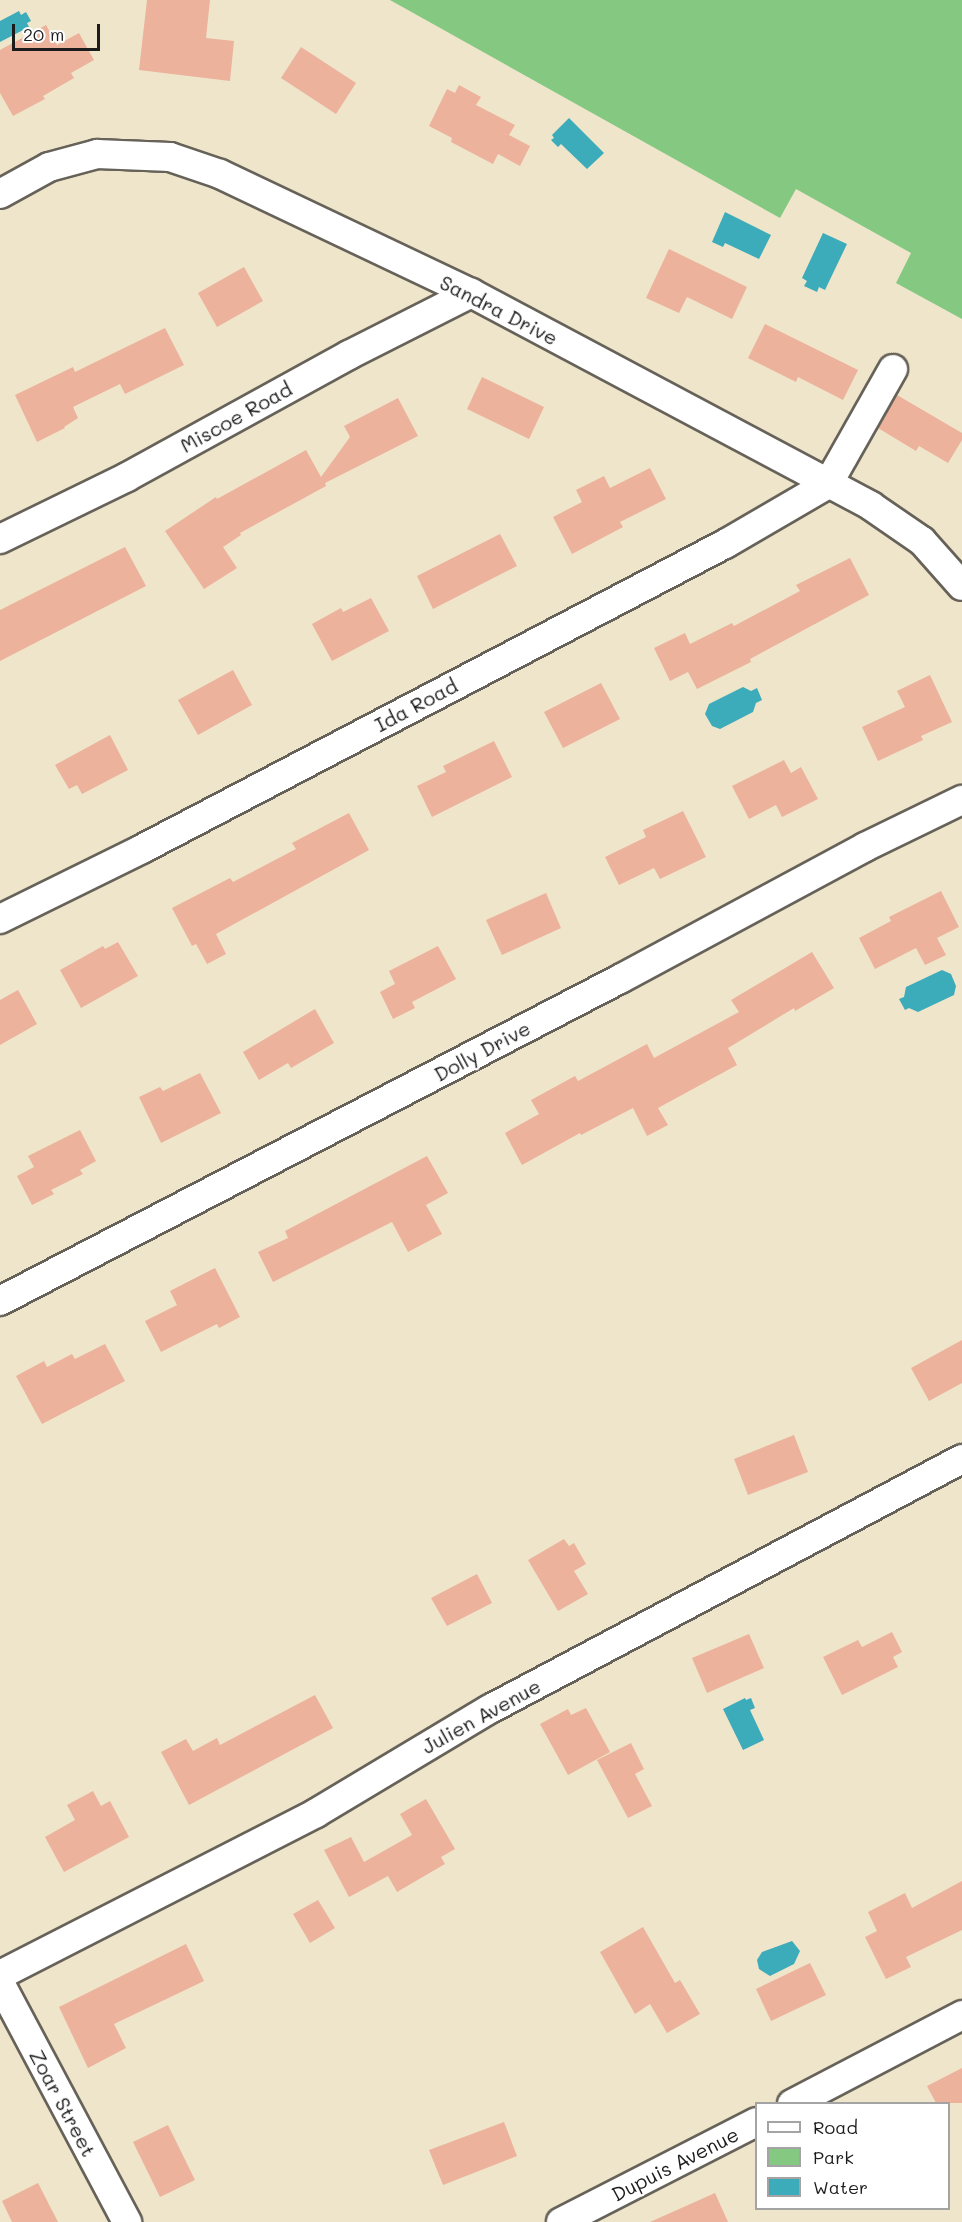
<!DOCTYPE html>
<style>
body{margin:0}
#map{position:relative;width:962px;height:2222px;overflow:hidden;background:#efe5ca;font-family:Mali,sans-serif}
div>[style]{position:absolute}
.green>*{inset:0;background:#85c882}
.water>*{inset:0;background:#3cabba}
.building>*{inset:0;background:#ecb29c}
.roads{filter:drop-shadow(2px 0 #666259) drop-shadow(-2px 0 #666259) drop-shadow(0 2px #666259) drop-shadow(0 -2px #666259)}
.minor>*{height:28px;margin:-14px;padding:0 14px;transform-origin:14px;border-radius:14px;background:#fff}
span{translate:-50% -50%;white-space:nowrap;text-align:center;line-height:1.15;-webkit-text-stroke:4.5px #fff;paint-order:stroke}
.street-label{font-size:20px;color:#1c1c1c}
.legend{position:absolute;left:755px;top:2102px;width:195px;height:108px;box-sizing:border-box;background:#fff;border:2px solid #a4a4a4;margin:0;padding:8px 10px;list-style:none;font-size:18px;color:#1c1c1c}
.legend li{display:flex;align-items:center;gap:12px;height:30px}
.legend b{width:30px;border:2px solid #a4a4a4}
.scale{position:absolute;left:12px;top:24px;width:88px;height:27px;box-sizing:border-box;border:3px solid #1c1c1c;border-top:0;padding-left:8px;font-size:18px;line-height:21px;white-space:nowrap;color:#1c1c1c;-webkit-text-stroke:4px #fff;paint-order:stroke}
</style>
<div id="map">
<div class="green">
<i style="clip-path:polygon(390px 0,962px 0,962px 319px,896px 283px,911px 253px,796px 189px,780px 218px)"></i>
</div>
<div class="water">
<i style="clip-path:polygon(19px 11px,21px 15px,26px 12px,31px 21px,27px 23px,29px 27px,0 42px,0 21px)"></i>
<i style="clip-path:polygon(569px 118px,604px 153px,587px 169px,561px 144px,558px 147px,551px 140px,554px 138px,552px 135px)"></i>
<i style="clip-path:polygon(725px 212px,771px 235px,759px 259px,725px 243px,723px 247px,712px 242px)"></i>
<i style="clip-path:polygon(823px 233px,847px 244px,825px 290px,819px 287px,817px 292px,804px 286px,807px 281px,802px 278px)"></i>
<i style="clip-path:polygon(743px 687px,751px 691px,757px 688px,762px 700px,756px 703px,753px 712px,720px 729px,712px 726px,705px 714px,709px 704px)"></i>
<i style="clip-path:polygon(942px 970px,951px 974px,956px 986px,954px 995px,918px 1012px,909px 1008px,905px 1010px,899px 999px,904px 997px,906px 987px)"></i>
<i style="clip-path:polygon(745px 1698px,746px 1700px,751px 1698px,755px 1708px,750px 1710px,764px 1740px,743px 1750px,723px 1709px)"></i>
<i style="clip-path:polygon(792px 1941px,800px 1951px,794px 1964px,770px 1976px,759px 1969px,757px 1960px,762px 1952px)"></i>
</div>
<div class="building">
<i style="clip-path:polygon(147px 0,210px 0,206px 38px,234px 41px,230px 81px,139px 70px)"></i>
<i style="clip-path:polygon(46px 25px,57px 45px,79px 33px,94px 60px,71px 73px,74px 78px,43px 96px,45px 99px,13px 116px,0 93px,0 50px)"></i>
<i style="clip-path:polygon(301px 47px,356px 83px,336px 114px,281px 78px)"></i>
<i style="clip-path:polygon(459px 85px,481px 97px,476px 105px,515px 125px,509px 135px,530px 146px,520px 166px,498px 154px,493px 164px,451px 142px,452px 138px,429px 126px,447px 89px,455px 93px)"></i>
<i style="clip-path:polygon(669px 249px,747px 287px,732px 319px,687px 297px,679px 313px,646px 298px)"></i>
<i style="clip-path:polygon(244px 267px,263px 301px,217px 327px,198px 293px)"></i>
<i style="clip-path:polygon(765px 324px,858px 370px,843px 400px,798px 377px,796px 382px,748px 358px)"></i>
<i style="clip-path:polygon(165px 328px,184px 365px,125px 394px,120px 384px,73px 407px,78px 418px,64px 427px,65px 428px,37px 442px,15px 395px,73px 367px,75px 372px)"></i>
<i style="clip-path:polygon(482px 377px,544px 407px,529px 439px,467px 409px)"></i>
<i style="clip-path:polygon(897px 395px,962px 433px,962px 440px,948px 463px,919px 446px,916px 451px,878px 428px)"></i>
<i style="clip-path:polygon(398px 398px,418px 436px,325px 483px,326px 486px,240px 533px,241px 535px,223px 547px,237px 568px,204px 589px,165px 531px,216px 497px,217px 499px,306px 450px,321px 477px,350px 437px,344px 426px)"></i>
<i style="clip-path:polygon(650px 468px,666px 499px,620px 522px,623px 527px,572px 554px,553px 517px,582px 502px,576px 490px,604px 476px,610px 488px)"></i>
<i style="clip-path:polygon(500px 534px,517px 566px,433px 609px,417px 576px)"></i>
<i style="clip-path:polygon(125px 547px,146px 586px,0 661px,0 610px)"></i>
<i style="clip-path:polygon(850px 558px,869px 595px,750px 659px,751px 662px,697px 689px,688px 672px,670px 681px,654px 648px,685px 633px,690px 644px,732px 623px,734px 626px,800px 591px,796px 585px)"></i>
<i style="clip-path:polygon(371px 598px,389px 631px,332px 661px,312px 624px,341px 608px,343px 612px)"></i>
<i style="clip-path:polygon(233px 670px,252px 705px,198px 735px,178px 700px)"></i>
<i style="clip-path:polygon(930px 675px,952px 722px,921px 736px,923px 740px,878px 761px,862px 727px,905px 707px,897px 691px)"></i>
<i style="clip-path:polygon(601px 683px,620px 719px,563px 748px,544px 712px)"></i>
<i style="clip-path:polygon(110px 735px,128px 770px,82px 794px,77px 785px,69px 789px,55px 765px)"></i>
<i style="clip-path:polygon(494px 741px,512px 777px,432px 817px,417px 786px,446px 772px,443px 766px)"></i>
<i style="clip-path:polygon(784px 760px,791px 773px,801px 767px,818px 799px,782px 817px,776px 805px,749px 819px,732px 786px)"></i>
<i style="clip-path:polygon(683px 811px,706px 857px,660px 879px,654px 868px,619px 885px,605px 857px,646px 837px,643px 830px)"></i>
<i style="clip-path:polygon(349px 813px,369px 850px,216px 934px,226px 954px,207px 964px,196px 944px,192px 946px,172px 908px,230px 878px,233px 882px,296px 849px,292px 843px)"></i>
<i style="clip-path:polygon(941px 891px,959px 927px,937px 938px,946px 955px,925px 965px,916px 948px,875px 969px,859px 938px,891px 921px,889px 917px)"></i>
<i style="clip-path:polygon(546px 893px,561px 928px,502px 955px,486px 920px)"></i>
<i style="clip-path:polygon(118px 942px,138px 976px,81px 1008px,60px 970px,103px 946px,105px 949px)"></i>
<i style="clip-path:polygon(438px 946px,456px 979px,412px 1002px,415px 1008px,393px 1019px,380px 992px,395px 984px,389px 971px)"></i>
<i style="clip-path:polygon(812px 952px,834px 988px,795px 1011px,794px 1008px,728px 1048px,737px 1065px,658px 1108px,668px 1125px,647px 1136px,633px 1108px,581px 1135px,580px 1133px,522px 1165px,505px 1133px,539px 1114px,531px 1100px,575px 1076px,578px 1081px,647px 1044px,654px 1058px,739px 1012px,731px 1000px)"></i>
<i style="clip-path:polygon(18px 990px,37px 1024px,0 1045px,0 1000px)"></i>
<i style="clip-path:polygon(315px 1009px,334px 1043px,291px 1068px,288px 1063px,259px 1080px,243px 1052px)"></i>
<i style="clip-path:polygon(200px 1073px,221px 1113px,161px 1143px,139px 1097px,160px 1087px,163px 1091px)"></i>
<i style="clip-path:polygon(80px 1130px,96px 1161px,80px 1170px,83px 1174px,51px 1190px,54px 1194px,32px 1205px,17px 1176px,34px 1167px,28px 1156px)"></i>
<i style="clip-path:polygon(427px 1156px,448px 1193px,426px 1205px,442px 1234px,408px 1252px,392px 1222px,273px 1282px,258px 1252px,288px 1238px,285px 1231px)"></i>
<i style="clip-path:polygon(215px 1268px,240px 1317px,219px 1328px,217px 1324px,161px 1352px,145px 1321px,177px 1305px,170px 1291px)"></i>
<i style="clip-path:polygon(962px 1340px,962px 1383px,929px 1401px,911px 1368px)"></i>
<i style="clip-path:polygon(105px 1344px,125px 1381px,42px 1424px,16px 1376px,44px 1361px,47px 1367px,72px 1354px,75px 1359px)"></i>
<i style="clip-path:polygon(794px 1435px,808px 1472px,748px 1495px,734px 1459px)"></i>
<i style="clip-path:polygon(564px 1539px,569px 1546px,574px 1543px,586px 1564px,574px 1571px,588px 1594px,558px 1611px,528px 1560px)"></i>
<i style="clip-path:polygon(477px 1574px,492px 1603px,447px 1626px,431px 1598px)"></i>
<i style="clip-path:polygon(892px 1632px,902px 1652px,893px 1657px,898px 1667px,842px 1695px,823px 1657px,858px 1640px,862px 1647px)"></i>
<i style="clip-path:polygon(749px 1634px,764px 1668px,707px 1693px,692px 1658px)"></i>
<i style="clip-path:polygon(315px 1695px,333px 1728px,189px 1805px,161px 1752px,186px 1739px,193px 1751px,217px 1738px,220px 1745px)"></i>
<i style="clip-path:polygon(586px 1708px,610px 1752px,568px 1775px,540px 1724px,568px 1709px,571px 1715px)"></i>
<i style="clip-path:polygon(631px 1743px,644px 1769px,635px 1774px,652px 1806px,628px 1818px,597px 1760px)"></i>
<i style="clip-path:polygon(93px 1791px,101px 1806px,110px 1801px,129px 1837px,64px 1872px,45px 1837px,75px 1820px,67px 1805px)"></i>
<i style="clip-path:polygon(426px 1799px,455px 1849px,441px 1857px,445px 1864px,397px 1892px,388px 1876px,349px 1897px,324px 1850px,351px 1837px,364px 1862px,412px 1835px,400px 1814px)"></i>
<i style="clip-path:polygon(962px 1881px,962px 1930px,906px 1957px,911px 1967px,886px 1979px,865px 1937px,877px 1931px,868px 1912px,905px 1893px,912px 1908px)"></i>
<i style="clip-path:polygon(318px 1900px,335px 1928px,310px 1943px,293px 1914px)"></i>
<i style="clip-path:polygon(643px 1927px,675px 1983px,680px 1980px,700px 2014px,667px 2033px,650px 2004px,635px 2014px,600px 1952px)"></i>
<i style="clip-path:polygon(186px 1944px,204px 1981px,114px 2024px,126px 2048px,88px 2068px,59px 2007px)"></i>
<i style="clip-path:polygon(810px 1963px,826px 1995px,771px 2021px,756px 1989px)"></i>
<i style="clip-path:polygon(962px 2068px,962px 2103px,936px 2103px,927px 2086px)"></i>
<i style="clip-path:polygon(504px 2122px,517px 2156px,443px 2185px,429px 2150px)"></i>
<i style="clip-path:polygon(168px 2125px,195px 2180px,160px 2197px,133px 2142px)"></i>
<i style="clip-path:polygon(38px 2183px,58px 2222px,12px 2222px,2px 2201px)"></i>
<i style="clip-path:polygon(715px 2193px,728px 2222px,650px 2222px)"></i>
</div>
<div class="roads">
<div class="minor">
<i style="left:0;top:194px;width:56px;rotate:-28.9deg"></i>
<i style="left:49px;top:167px;width:50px;rotate:-15.2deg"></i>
<i style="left:97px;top:154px;width:73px;rotate:2.4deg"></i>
<i style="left:170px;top:157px;width:53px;rotate:18.8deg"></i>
<i style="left:220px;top:174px;width:278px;rotate:25.4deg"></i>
<i style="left:471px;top:293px;width:453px;rotate:28deg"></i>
<i style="left:871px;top:506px;width:62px;rotate:34.5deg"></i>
<i style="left:922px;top:541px;width:60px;rotate:48.4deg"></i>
<i style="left:0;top:539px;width:141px;rotate:-26deg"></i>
<i style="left:127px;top:477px;width:253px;rotate:-28.8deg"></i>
<i style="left:349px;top:355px;width:137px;rotate:-26.9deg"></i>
<i style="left:0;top:919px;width:158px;rotate:-26.2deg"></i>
<i style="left:142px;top:849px;width:658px;rotate:-27.62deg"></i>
<i style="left:725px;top:544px;width:119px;rotate:-30.2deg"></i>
<i style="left:828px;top:484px;width:132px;rotate:-60.5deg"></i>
<i style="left:0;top:1301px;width:699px;rotate:-27.45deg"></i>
<i style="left:620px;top:979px;width:278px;rotate:-28.3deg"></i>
<i style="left:865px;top:847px;width:108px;rotate:-25.9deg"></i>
<i style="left:0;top:1975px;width:355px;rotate:-27.1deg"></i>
<i style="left:316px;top:1813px;width:203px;rotate:-30.9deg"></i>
<i style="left:490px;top:1709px;width:534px;rotate:-27.91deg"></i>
<i style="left:0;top:1983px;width:271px;rotate:62deg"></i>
<i style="left:792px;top:2104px;width:192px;rotate:-27.6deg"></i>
<i style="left:561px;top:2222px;width:219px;rotate:-27.1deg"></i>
</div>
</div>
<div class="street-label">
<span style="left:499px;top:310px;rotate:27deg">Sandra Drive</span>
<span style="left:236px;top:417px;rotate:-29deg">Miscoe Road</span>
<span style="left:416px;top:705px;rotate:-28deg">Ida Road</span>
<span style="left:482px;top:1051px;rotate:-28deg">Dolly Drive</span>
<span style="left:481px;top:1716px;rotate:-29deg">Julien Avenue</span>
<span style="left:63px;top:2103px;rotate:62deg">Zoar Street</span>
<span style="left:675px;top:2164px;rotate:-27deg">Dupuis Avenue</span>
</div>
<ul class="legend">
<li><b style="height:8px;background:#fff"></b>Road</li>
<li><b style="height:16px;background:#85c882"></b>Park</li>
<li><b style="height:16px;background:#3cabba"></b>Water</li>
</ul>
<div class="scale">20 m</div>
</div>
